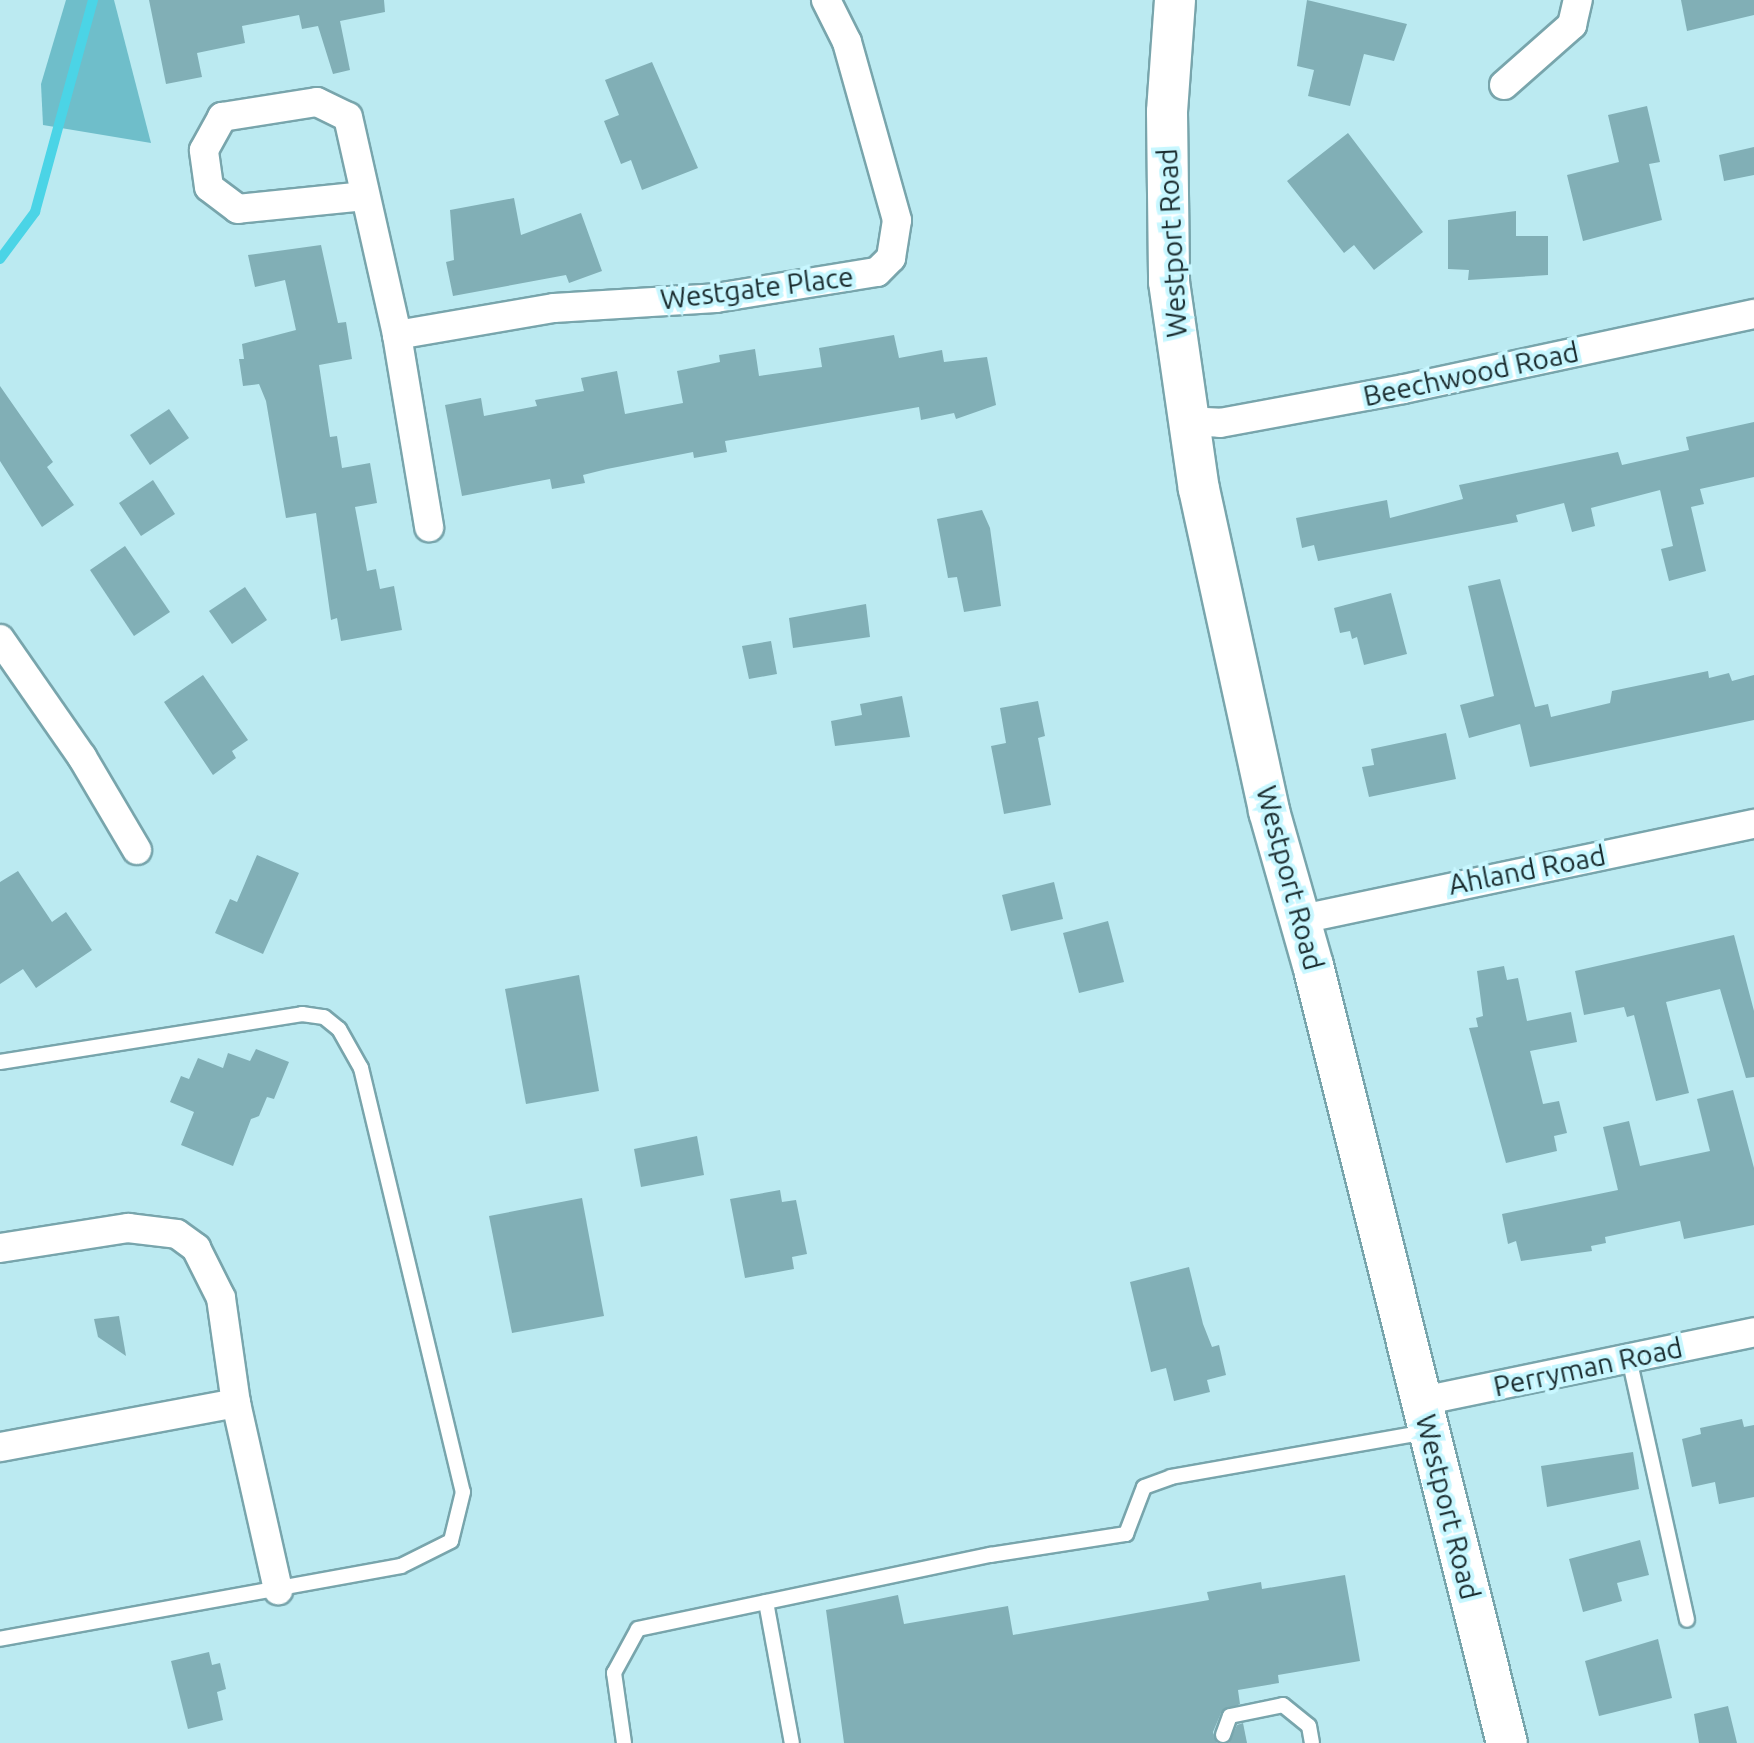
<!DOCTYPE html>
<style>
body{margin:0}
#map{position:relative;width:1754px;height:1743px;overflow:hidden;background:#bbeaf1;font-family:Ubuntu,sans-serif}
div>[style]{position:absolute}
.green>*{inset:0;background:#6fbeca}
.stream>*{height:10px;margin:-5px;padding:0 5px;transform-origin:5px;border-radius:5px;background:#4bd4e6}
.building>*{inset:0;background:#81afb6}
.roads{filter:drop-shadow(2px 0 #78a5ac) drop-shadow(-2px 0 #78a5ac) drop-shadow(0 2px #78a5ac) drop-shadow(0 -2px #78a5ac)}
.lane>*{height:14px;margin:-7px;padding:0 7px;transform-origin:7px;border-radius:7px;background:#fff}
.street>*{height:28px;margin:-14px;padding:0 14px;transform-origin:14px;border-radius:14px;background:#fff}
.secondary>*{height:40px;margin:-20px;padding:0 20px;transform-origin:20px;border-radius:20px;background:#fff}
span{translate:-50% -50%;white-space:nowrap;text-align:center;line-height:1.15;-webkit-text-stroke:8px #c8f7ff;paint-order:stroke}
.street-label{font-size:28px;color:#1a2c2f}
</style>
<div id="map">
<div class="green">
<i style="clip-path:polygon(66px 0,114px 0,151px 143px,43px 125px,41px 84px)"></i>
</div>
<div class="stream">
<i style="left:0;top:259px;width:59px;rotate:-53.3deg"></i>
<i style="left:35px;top:212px;width:220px;rotate:-74.7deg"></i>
</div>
<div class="building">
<i style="clip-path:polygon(149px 0,384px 0,385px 12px,340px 21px,350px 70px,333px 74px,318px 26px,302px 29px,299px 15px,242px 26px,245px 43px,197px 53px,202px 77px,166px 84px)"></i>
<i style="clip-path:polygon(1307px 0,1407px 24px,1394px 61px,1364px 54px,1350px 106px,1308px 96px,1314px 70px,1297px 66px)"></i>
<i style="clip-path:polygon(1681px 0,1754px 0,1754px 15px,1687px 31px)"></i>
<i style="clip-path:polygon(652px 62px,698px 168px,642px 190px,631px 160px,621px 164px,604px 121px,619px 115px,605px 80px)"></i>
<i style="clip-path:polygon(1647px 106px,1660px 162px,1649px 164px,1662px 220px,1583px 241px,1567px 175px,1619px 162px,1608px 115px)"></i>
<i style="clip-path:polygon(1348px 133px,1423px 232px,1374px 270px,1354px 245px,1344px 253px,1287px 181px)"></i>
<i style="clip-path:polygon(1754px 147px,1754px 175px,1724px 181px,1719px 155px)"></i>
<i style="clip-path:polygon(514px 198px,521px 235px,581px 213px,602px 271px,569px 283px,566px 275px,453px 296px,446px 262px,454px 260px,450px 210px)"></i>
<i style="clip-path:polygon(1516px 211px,1516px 236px,1548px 236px,1548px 275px,1468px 280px,1469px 270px,1448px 269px,1448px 220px)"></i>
<i style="clip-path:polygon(321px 245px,338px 323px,346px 322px,352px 359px,319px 365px,330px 437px,337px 436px,342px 468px,370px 463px,377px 503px,355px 507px,367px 571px,376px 569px,380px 589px,394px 586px,402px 630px,341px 641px,337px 618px,331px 620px,316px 513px,286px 518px,266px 401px,259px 384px,243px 386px,239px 359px,244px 359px,242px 344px,296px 330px,285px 280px,255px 287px,248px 255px)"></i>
<i style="clip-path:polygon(894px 335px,899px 358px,942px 350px,944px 362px,987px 357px,996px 405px,956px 419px,954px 413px,921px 420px,919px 407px,725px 441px,727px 452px,694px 458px,693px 452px,607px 469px,583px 475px,585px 483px,552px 489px,550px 479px,462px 496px,445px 405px,481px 398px,484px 416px,537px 406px,535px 400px,584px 391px,581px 378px,617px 371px,625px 414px,683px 403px,677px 371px,720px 362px,719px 355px,755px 349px,759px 376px,822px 367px,819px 348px)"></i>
<i style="clip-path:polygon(0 386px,53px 462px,47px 467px,74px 505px,42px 527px,0 461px)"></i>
<i style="clip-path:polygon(169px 409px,189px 438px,150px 465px,130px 435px)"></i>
<i style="clip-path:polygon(1754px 422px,1754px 477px,1700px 489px,1704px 504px,1691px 507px,1706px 571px,1669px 581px,1661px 549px,1673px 546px,1660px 490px,1591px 508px,1595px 526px,1572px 532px,1564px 503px,1516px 515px,1518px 522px,1318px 561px,1314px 545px,1302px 548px,1296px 518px,1387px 500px,1390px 518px,1463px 499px,1459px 485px,1618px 452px,1622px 465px,1689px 450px,1686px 437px)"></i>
<i style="clip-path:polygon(153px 480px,175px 514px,141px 536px,119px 503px)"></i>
<i style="clip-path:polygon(982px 510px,990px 528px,1001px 606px,964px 612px,957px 577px,948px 578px,937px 519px)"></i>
<i style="clip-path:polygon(125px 546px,170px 612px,134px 636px,90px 570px)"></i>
<i style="clip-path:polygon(1500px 579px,1535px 707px,1548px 704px,1551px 717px,1610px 703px,1612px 691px,1708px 671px,1709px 678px,1729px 673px,1732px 681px,1754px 675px,1754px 720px,1530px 767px,1520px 724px,1469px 738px,1460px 705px,1494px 696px,1468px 586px)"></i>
<i style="clip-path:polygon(245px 587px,267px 620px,232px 644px,209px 611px)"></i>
<i style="clip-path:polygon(1391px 593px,1407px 654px,1364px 665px,1357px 637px,1352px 639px,1350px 631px,1340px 633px,1334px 608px)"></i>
<i style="clip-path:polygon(866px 604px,870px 637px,793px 648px,789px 618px)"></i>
<i style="clip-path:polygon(771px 641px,777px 674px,749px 679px,742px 646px)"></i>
<i style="clip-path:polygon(203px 675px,248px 740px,232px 751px,236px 758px,213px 775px,164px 702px)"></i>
<i style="clip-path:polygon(902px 696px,910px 737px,835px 746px,831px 721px,862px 715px,860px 704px)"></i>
<i style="clip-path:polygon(1038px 701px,1045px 736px,1038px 738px,1051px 805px,1004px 814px,991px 746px,1006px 743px,1000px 708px)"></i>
<i style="clip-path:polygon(1446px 733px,1456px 779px,1369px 797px,1362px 767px,1374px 765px,1371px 749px)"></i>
<i style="clip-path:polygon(257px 855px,299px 873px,263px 954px,215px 933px,230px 899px,237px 902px)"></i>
<i style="clip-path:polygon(18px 871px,52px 922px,66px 912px,92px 950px,36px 988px,23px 969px,0 984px,0 882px)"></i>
<i style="clip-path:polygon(1054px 882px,1063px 919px,1011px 931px,1002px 895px)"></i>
<i style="clip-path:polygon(1108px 921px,1124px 982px,1079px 993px,1063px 933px)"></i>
<i style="clip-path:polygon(1734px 935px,1754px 1011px,1754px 1077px,1746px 1078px,1720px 989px,1666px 1002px,1689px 1093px,1656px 1101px,1634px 1015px,1627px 1017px,1624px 1007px,1584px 1015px,1575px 971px)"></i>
<i style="clip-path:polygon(1504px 966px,1507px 980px,1518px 978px,1527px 1021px,1571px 1012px,1577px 1042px,1530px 1051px,1543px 1104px,1559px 1101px,1567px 1133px,1554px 1136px,1557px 1151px,1506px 1163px,1469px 1028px,1478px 1027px,1476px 1018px,1483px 1016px,1477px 971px)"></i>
<i style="clip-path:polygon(579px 975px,599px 1091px,526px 1104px,505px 989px)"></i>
<i style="clip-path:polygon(256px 1049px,289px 1062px,274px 1099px,267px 1097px,259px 1116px,251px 1119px,233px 1166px,181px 1145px,194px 1112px,170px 1102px,181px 1076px,189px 1079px,198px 1058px,223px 1068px,228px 1053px,250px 1061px)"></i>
<i style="clip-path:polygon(1733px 1090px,1754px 1168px,1754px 1225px,1684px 1239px,1680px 1221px,1605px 1237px,1606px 1243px,1591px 1246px,1592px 1251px,1521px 1261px,1516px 1241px,1508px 1244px,1502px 1214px,1618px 1190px,1603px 1127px,1629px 1121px,1640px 1166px,1710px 1151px,1697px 1099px)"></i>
<i style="clip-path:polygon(697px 1136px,704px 1175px,641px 1187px,634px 1149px)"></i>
<i style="clip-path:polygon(780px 1190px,782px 1202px,796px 1200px,807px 1254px,792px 1257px,794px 1269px,745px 1278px,730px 1199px)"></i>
<i style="clip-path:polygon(582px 1198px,604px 1316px,512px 1333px,489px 1216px)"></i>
<i style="clip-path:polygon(1189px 1267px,1203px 1324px,1212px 1347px,1219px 1345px,1226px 1375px,1207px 1380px,1210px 1392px,1174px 1401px,1166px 1368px,1151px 1372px,1130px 1282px)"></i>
<i style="clip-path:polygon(119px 1316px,126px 1356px,98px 1337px,94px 1319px)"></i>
<i style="clip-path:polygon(1742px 1419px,1744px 1427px,1754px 1425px,1754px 1497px,1719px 1504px,1715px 1482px,1692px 1487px,1682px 1439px,1701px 1434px,1700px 1428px)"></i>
<i style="clip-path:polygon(1633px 1452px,1639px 1489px,1547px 1507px,1541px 1466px)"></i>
<i style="clip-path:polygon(1640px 1540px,1649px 1575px,1617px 1583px,1622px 1601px,1583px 1612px,1569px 1559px)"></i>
<i style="clip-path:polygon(1345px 1575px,1360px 1661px,1278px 1675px,1279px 1683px,1238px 1690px,1240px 1704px,1221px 1713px,1213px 1732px,1217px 1743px,844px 1743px,826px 1610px,898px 1595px,904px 1624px,1008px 1606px,1013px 1635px,1209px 1600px,1207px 1592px,1261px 1582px,1262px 1589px)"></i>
<i style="clip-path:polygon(1658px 1639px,1672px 1698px,1599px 1716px,1585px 1661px)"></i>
<i style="clip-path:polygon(209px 1652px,212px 1665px,220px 1663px,226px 1689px,217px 1692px,223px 1720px,188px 1729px,171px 1661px)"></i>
<i style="clip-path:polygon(1728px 1706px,1737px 1743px,1699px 1743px,1694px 1714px)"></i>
<i style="clip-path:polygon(1243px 1723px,1247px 1743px,1229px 1743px,1237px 1725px)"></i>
</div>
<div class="roads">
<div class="lane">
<i style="left:0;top:1062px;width:306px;rotate:-9deg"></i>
<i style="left:302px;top:1014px;width:22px;rotate:8deg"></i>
<i style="left:324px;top:1017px;width:19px;rotate:39deg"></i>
<i style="left:339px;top:1029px;width:45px;rotate:60.6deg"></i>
<i style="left:361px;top:1068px;width:436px;rotate:76.5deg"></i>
<i style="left:463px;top:1492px;width:50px;rotate:103.8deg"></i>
<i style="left:451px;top:1541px;width:56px;rotate:153.4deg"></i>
<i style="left:401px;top:1566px;width:408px;rotate:169.7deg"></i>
<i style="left:1629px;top:1358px;width:268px;rotate:77.5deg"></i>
<i style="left:766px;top:1602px;width:143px;rotate:79.6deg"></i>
<i style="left:1223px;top:1735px;width:20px;rotate:-70deg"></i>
<i style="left:1230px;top:1716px;width:54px;rotate:-11.7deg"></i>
<i style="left:1283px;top:1705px;width:33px;rotate:39deg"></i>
<i style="left:1309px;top:1726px;width:17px;rotate:80deg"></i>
<i style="left:624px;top:1743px;width:71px;rotate:-98.1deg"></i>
<i style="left:614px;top:1673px;width:50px;rotate:-61.4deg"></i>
<i style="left:638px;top:1629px;width:360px;rotate:-11.9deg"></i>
<i style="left:990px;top:1555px;width:138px;rotate:-8.8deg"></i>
<i style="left:1126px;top:1534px;width:50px;rotate:-69deg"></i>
<i style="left:1144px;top:1487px;width:29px;rotate:-20deg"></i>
<i style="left:1171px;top:1477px;width:258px;rotate:-10deg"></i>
</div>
<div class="street">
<i style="left:1504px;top:85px;width:91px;rotate:-41.4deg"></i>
<i style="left:1572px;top:25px;width:26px;rotate:-77deg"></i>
<i style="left:365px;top:196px;width:128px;rotate:174.2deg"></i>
<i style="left:238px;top:209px;width:36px;rotate:-143deg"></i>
<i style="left:209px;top:187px;width:37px;rotate:-98deg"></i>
<i style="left:204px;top:150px;width:38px;rotate:-61deg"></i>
<i style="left:222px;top:117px;width:96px;rotate:-9deg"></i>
<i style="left:317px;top:102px;width:34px;rotate:26deg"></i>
<i style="left:348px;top:117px;width:223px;rotate:77.3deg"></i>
<i style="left:397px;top:335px;width:195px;rotate:80.5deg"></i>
<i style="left:397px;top:335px;width:159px;rotate:-9.8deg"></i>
<i style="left:554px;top:308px;width:162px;rotate:-3.5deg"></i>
<i style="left:716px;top:298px;width:163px;rotate:-9.2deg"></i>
<i style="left:877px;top:272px;width:20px;rotate:-45deg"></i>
<i style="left:891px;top:258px;width:38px;rotate:-81deg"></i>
<i style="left:897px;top:220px;width:185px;rotate:-105.7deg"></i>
<i style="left:847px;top:42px;width:47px;rotate:-116.6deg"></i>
<i style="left:1187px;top:421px;width:33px;rotate:3deg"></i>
<i style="left:1220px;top:423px;width:187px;rotate:-10.5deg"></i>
<i style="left:1404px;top:389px;width:358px;rotate:-12.1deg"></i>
<i style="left:0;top:639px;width:144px;rotate:55.2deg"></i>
<i style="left:82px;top:757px;width:108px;rotate:59.4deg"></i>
<i style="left:1302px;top:919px;width:462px;rotate:-11.9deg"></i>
<i style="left:0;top:1248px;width:130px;rotate:-8.9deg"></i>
<i style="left:128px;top:1228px;width:49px;rotate:7deg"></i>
<i style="left:177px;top:1234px;width:24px;rotate:36deg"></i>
<i style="left:196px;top:1248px;width:56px;rotate:63.4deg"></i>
<i style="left:221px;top:1298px;width:106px;rotate:81.9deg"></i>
<i style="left:236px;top:1403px;width:240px;rotate:169.4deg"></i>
<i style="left:1422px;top:1401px;width:339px;rotate:-11.7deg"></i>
<i style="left:236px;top:1403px;width:192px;rotate:77.3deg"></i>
</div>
<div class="secondary">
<i style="left:1175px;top:0;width:112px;rotate:94.1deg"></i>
<i style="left:1167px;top:112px;width:170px;rotate:89.3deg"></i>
<i style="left:1169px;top:282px;width:209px;rotate:81.8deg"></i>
<i style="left:1199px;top:489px;width:330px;rotate:77.7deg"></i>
<i style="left:1269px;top:811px;width:160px;rotate:74.1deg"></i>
<i style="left:1313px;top:965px;width:802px;rotate:76deg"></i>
</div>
</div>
<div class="street-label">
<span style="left:1172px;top:243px;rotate:-93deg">Westport Road</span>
<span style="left:757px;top:288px;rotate:-7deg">Westgate Place</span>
<span style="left:1471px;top:374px;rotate:-12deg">Beechwood Road</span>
<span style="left:1527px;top:870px;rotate:-11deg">Ahland Road</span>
<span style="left:1290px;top:878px;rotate:75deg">Westport Road</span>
<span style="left:1588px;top:1367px;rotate:-12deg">Perryman Road</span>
<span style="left:1448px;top:1507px;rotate:76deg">Westport Road</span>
</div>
</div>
